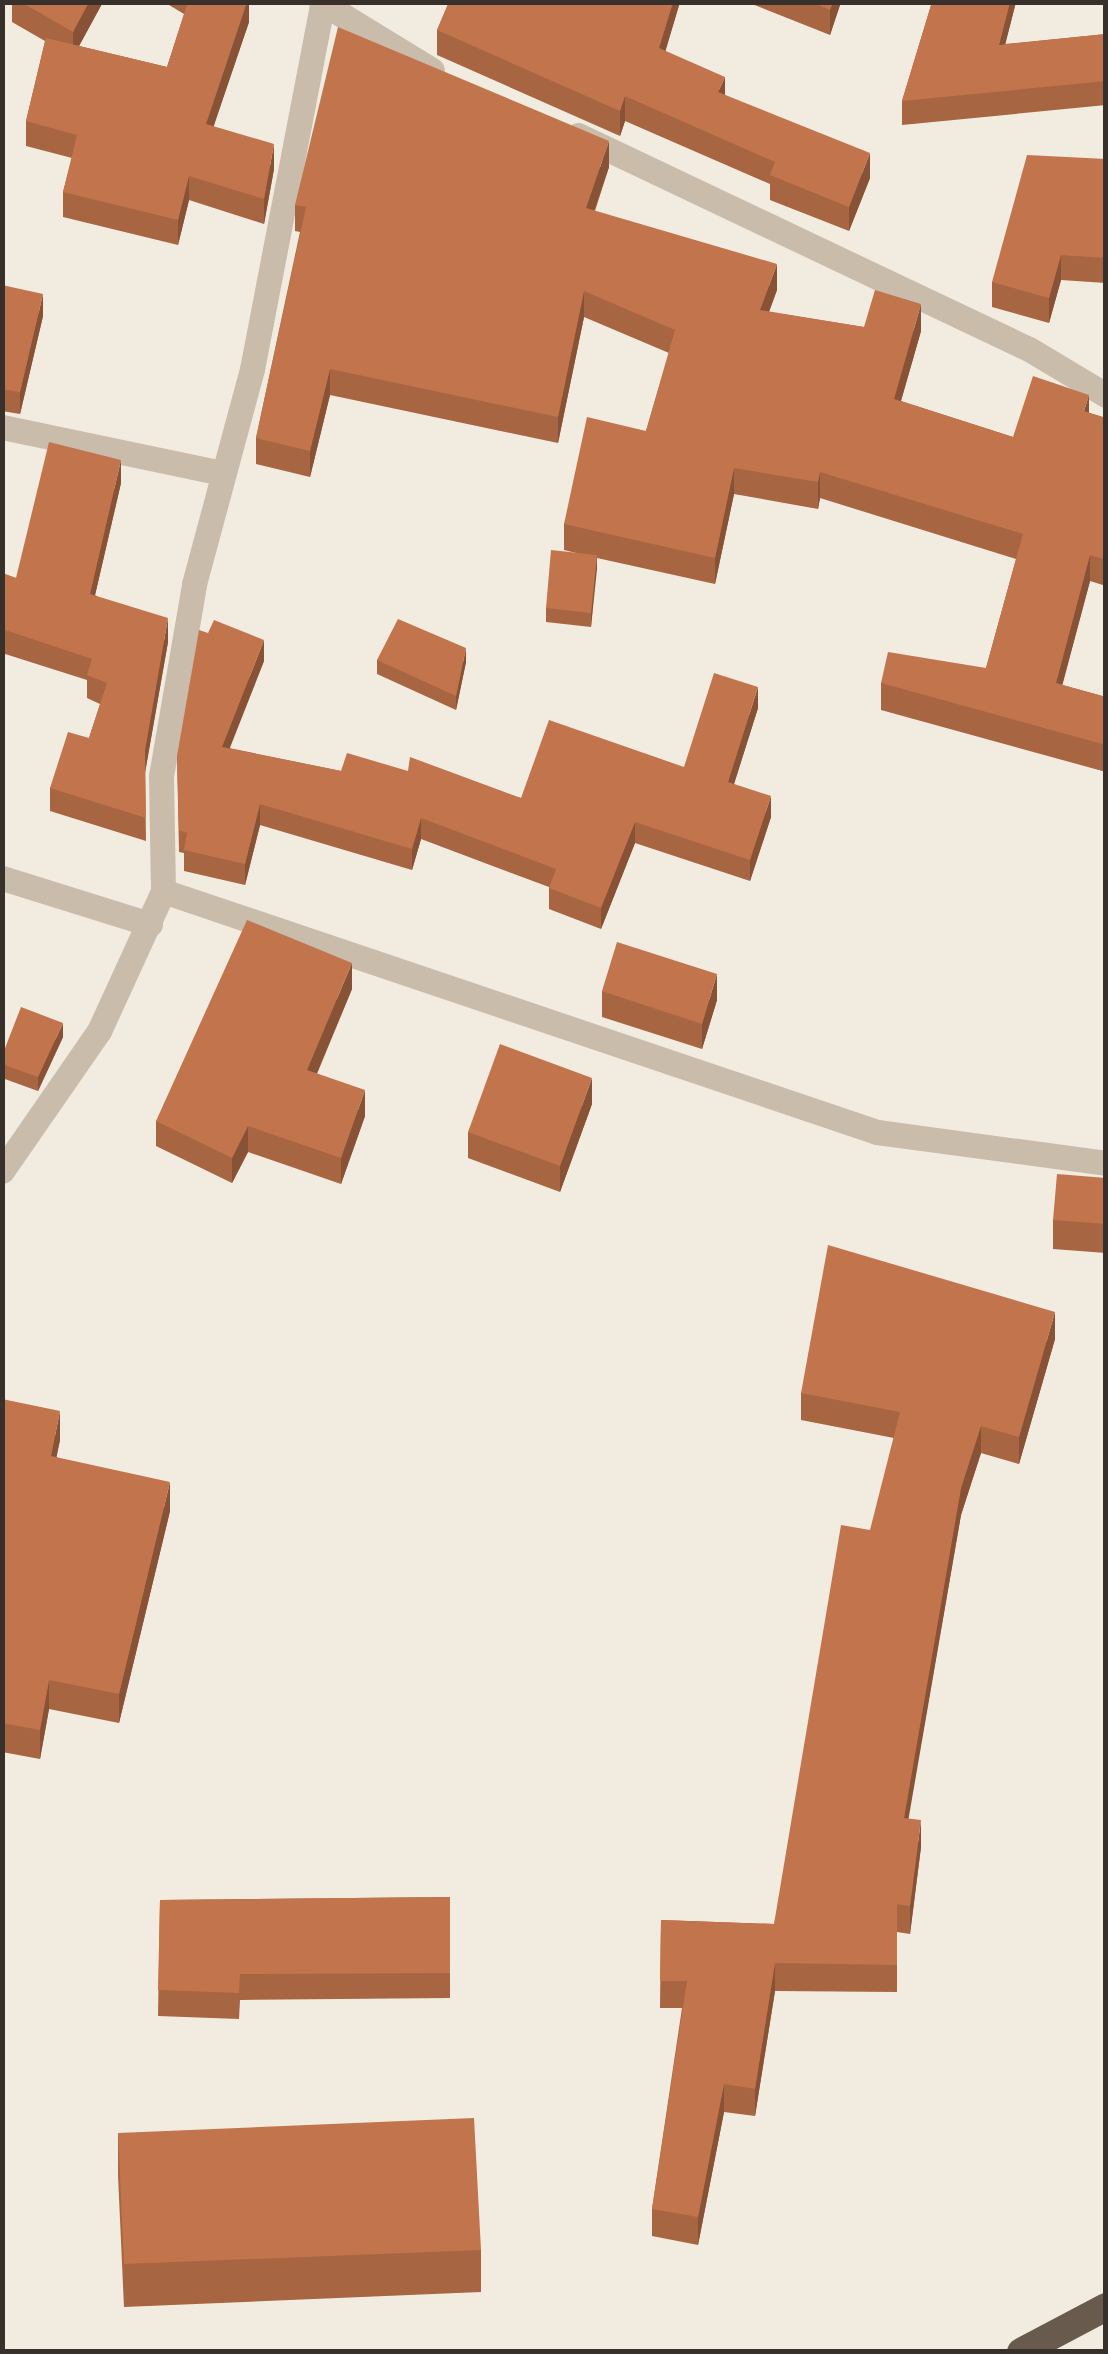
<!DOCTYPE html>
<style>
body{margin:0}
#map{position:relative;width:1108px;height:2354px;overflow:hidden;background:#f2ebdf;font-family:"Fira Sans Condensed",sans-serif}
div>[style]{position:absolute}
.minor>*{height:25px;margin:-12.5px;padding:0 12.5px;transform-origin:12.5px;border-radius:12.5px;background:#cabcab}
.trunk>*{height:28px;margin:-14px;padding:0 14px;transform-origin:14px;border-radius:14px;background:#695a4e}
.wall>*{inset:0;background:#a76542}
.shaded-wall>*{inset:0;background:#885236}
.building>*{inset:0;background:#c2754d}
span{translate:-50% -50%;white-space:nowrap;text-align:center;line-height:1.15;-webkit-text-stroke:8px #faf4eb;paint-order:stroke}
.frame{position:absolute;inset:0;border:5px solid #38302a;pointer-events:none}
</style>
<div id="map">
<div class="minor">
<i style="left:321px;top:2px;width:130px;rotate:31.5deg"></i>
<i style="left:578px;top:135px;width:499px;rotate:25.4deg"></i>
<i style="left:1029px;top:349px;width:90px;rotate:30.9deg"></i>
<i style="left:2px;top:427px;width:226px;rotate:11.8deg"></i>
<i style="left:2px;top:878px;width:155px;rotate:17.3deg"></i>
<i style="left:163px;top:891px;width:754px;rotate:18.65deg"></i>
<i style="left:877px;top:1132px;width:231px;rotate:7.7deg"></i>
<i style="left:2px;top:1171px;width:170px;rotate:-55.3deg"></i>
<i style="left:99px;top:1031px;width:154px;rotate:-65.4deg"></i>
<i style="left:163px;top:891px;width:115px;rotate:-91deg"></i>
<i style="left:161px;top:776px;width:195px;rotate:-80.2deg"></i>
<i style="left:194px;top:584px;width:223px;rotate:-74.9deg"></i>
<i style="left:252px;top:369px;width:374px;rotate:-79.1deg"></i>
</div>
<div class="trunk">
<i style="left:1021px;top:2352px;width:96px;rotate:-27.9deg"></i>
</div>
<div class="wall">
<i style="clip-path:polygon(12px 2px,103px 2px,79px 46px,167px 67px,184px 14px,164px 2px,249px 2px,249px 22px,213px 127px,274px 169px,264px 224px,189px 200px,178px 245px,63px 217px,63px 192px,72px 158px,26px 146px,26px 121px,45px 41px,12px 22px)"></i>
<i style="clip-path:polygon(449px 2px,680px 2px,665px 51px,725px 95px,870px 178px,849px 231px,770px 200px,770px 184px,625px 121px,620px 136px,437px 55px,437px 30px)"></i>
<i style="clip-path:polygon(747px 2px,841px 2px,830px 35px)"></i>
<i style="clip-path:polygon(932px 2px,1016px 2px,1005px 44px,1106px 34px,1106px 105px,902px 125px,902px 101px)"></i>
<i style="clip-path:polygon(1106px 159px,1106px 283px,1061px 280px,1049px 323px,992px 307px,992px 282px)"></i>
<i style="clip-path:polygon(609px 167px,595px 211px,777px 290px,769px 312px,864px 327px,921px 331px,901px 401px,1013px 437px,1089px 413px,1106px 418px,1106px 586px,1090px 581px,1062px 685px,1106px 697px,1106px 772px,881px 710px,881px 683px,986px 668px,1016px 559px,820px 498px,818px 509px,734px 494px,715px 584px,597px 558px,591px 627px,546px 622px,546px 608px,576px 553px,564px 550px,564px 524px,646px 431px,669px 353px,584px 317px,558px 443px,330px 395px,310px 477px,256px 464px,256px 438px,300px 232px,295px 231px,295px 205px)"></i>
<i style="clip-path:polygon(2px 285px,43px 316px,20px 414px,2px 411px)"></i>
<i style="clip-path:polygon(121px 483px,95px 595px,168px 642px,145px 772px,146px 841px,50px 811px,50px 788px,89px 738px,100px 704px,87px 698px,87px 680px,2px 653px,2px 573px,16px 578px)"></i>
<i style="clip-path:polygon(377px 660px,466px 662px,456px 710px,377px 674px)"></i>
<i style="clip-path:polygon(264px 661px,229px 748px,341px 771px,408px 771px,521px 798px,684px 767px,758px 708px,734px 784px,771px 817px,750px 881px,635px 843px,601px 929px,549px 909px,549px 887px,421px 839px,412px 870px,260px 825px,245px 885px,184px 871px,184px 853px,179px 852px,177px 756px)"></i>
<i style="clip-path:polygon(352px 989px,317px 1074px,365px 1116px,341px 1184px,248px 1152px,232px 1183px,156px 1146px,156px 1121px)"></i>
<i style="clip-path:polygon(602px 991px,717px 1000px,702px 1049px,602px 1017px)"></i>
<i style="clip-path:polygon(63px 1037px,38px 1091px,2px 1078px,2px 1056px)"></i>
<i style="clip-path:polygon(592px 1104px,560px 1192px,468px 1158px,468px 1132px)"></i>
<i style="clip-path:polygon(1106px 1178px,1106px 1253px,1053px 1249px,1053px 1220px)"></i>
<i style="clip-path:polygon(1055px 1339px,1019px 1464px,981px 1453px,961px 1515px,908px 1818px,921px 1847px,910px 1934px,897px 1932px,897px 1992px,775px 1991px,755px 2116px,724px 2112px,698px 2245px,652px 2236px,652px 2209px,682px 2008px,660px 2008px,661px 1920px,774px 1924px,894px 1438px,801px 1420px,801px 1393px)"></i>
<i style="clip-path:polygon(2px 1399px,60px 1440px,56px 1457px,170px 1511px,119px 1723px,49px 1709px,40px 1759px,2px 1752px)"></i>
<i style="clip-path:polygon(450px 1897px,450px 1998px,240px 2000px,239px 2019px,158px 2016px,160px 1900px)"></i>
<i style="clip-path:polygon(118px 2133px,481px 2250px,481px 2292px,124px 2307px,118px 2175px)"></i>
</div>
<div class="shaded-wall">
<i style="clip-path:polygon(89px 2px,103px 2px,73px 57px,73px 32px)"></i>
<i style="clip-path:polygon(247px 2px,249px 2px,249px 22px,206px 149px,206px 124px)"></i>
<i style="clip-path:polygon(673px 2px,680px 2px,659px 73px,659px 48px)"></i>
<i style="clip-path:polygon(833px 2px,841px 2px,830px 35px,830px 10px)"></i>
<i style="clip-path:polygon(1010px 2px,1016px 2px,999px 69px,999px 45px)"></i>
<i style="clip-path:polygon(725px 77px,725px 102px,718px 92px)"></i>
<i style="clip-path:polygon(625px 96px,625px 121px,620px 136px,620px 111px)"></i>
<i style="clip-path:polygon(609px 141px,609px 167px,586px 234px,586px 208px)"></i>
<i style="clip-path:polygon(274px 144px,274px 169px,264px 224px,264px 199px)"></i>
<i style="clip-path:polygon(870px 153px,870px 178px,849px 231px,849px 207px)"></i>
<i style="clip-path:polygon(189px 176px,189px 200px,178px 245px,178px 220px)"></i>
<i style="clip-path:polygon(1061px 255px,1061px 280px,1049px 323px,1049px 298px)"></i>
<i style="clip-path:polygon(777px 264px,777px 290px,760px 336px,760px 310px)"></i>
<i style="clip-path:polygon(584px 291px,584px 317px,558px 443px,558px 417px)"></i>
<i style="clip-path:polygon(43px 294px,43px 316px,20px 414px,20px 392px)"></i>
<i style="clip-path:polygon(921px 304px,921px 331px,894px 425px,894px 399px)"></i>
<i style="clip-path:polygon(330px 369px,330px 395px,310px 477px,310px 451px)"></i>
<i style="clip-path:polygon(1089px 395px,1089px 421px,1084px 411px)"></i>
<i style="clip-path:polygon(121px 460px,121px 483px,90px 617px,90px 594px)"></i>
<i style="clip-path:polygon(734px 468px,734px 494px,715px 584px,715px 558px)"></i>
<i style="clip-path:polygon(820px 472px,820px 498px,818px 509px,818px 482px)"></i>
<i style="clip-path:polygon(597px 555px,597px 569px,591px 627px,591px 613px)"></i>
<i style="clip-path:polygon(1090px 555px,1090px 581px,1056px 709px,1056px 683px)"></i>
<i style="clip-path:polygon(168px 618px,168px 642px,145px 773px,145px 750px)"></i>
<i style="clip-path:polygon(264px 640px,264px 661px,222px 768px,222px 747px)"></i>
<i style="clip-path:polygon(466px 648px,466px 662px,456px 710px,456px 696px)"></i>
<i style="clip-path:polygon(758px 687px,758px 708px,728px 803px,728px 782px)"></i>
<i style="clip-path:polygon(771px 796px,771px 817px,750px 881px,750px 860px)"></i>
<i style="clip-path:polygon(260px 804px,260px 825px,245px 885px,245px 864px)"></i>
<i style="clip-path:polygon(421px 818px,421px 839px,412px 870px,412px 849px)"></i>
<i style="clip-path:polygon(635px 822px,635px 843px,601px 929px,601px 908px)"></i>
<i style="clip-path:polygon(352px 963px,352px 989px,307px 1096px,307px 1070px)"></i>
<i style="clip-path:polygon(717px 974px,717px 1000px,702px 1049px,702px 1024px)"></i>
<i style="clip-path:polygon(63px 1023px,63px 1037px,38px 1091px,38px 1077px)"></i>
<i style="clip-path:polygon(592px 1078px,592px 1104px,560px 1192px,560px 1166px)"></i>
<i style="clip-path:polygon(365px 1090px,365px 1116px,341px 1184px,341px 1158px)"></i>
<i style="clip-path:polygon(248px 1126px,248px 1152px,232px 1183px,232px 1158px)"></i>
<i style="clip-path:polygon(1055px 1312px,1055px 1339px,1019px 1464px,1019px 1437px)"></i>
<i style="clip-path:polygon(60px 1411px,60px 1440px,51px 1485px,51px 1456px)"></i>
<i style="clip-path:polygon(981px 1426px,981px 1453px,961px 1515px,904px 1845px,904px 1818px,961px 1488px)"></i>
<i style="clip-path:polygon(170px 1482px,170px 1511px,119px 1723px,119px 1694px)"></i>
<i style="clip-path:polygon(49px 1680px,49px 1709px,40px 1759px,40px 1730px)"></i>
<i style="clip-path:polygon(921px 1820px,921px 1847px,910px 1934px,910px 1906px)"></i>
<i style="clip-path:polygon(775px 1963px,775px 1991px,755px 2116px,755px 2089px)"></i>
<i style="clip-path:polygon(724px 2084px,724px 2112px,698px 2245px,698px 2217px)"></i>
</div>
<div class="building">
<i style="clip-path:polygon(21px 2px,89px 2px,73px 32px)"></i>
<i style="clip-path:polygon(188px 2px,247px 2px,206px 124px,274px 144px,264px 199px,189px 176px,178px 220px,63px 192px,77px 135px,26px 121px,46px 38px,167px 67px)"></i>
<i style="clip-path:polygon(449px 2px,673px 2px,659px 48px,725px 77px,718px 92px,870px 153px,849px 207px,770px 175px,775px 162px,625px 96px,620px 111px,437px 30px)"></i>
<i style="clip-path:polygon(811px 2px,833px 2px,830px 10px)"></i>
<i style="clip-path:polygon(932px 2px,1010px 2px,999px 45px,1106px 34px,1106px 81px,902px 101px)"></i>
<i style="clip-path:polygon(338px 27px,609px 141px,586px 208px,777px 264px,760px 310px,864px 327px,875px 290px,921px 304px,894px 399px,1013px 437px,1033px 376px,1089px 395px,1084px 411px,1106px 418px,1106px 560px,1090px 555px,1056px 683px,1106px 697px,1106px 745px,881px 683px,888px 652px,986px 668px,1023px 534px,820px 472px,818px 482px,734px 468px,715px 558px,564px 524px,587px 417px,646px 431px,675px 330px,584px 291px,558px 417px,330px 369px,310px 451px,256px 438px,306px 207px,295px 205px)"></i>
<i style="clip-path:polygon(1027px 155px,1106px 159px,1106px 258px,1061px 255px,1049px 298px,992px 282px)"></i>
<i style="clip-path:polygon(2px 285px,43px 294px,20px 392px,2px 389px)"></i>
<i style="clip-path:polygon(49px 442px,121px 460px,90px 594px,168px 618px,145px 750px,146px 818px,50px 788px,68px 732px,89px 738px,107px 683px,87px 675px,92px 659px,2px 629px,2px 573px,16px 578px)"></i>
<i style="clip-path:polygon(551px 550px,597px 555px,591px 613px,546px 608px)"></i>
<i style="clip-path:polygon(398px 619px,466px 648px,456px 696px,377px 660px)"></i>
<i style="clip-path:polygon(214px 620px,264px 640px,222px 747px,341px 771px,347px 753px,408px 771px,410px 757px,521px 798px,549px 720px,684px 767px,714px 673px,758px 687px,728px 782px,771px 796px,750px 860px,635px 822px,601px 908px,549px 888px,556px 869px,421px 818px,412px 849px,260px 804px,245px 864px,184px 850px,187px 833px,179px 830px,177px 756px,199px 630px,208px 633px)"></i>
<i style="clip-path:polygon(247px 920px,352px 963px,307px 1070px,365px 1090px,341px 1158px,248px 1126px,232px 1158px,156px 1121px)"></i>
<i style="clip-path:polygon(617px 942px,717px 974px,702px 1024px,602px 991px)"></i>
<i style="clip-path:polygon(21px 1007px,63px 1023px,38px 1077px,2px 1064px,2px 1056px)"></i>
<i style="clip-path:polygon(500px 1044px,592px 1078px,560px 1166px,468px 1132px)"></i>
<i style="clip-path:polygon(1057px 1174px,1106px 1178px,1106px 1224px,1053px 1220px)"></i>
<i style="clip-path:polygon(828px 1245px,1055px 1312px,1019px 1437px,981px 1426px,961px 1488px,904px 1818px,921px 1820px,910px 1906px,897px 1904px,897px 1965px,775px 1963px,755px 2089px,724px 2084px,698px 2217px,652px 2209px,687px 1981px,660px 1981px,661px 1920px,774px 1924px,841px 1525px,870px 1530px,900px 1412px,801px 1393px)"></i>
<i style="clip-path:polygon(2px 1399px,60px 1411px,51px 1456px,170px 1482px,119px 1694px,49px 1680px,40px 1730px,2px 1723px)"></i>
<i style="clip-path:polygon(450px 1897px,450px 1973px,240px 1974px,239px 1993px,158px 1990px,160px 1900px)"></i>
<i style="clip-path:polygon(474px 2118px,481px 2250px,124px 2264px,118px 2133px)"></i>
</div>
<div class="frame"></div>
</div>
